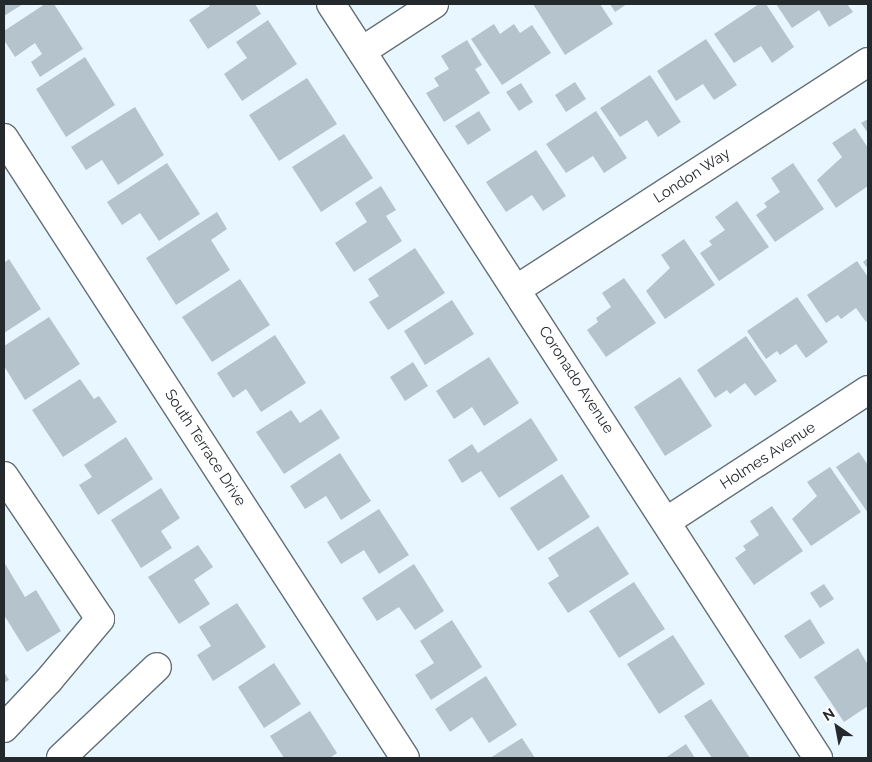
<!DOCTYPE html>
<style>
body{margin:0}
#map{position:relative;width:872px;height:762px;overflow:hidden;background:#e7f6ff;font-family:Raleway,sans-serif}
div>[style]{position:absolute}
.building>*{inset:0;background:#b5c4cc}
.roads{filter:drop-shadow(1px 0 #637077) drop-shadow(-1px 0 #637077) drop-shadow(0 1px #637077) drop-shadow(0 -1px #637077)}
.minor>*{height:28px;margin:-14px;padding:0 14px;transform-origin:14px;border-radius:14px;background:#fff}
span{translate:-50% -50%;white-space:nowrap;text-align:center;line-height:1.15;-webkit-text-stroke:4.5px #fff;paint-order:stroke}
.street-label{font-size:15px;color:#24292d}
.frame{position:absolute;inset:0;border:5px solid #24292d;pointer-events:none}
.north{position:absolute;left:812px;top:702px;width:50px;height:50px;-webkit-text-stroke:4px #fff;paint-order:stroke;rotate:327deg;font-size:14px;font-weight:700;line-height:20px;text-align:center;color:#24292d}
.north::after{content:'';display:block;margin:auto;width:18px;height:22px;background:#24292d;clip-path:polygon(50% 0,100% 100%,50% 72%,0 100%)}
</style>
<div id="map">
<div class="building">
<i style="clip-path:polygon(4px 4px,23px 4px,4px 16px)"></i>
<i style="clip-path:polygon(45px 4px,54px 4px,83px 49px,40px 77px,31px 62px,42px 54px,35px 43px,15px 57px,4px 40px,4px 31px)"></i>
<i style="clip-path:polygon(208px 4px,255px 4px,261px 14px,208px 49px,189px 20px,210px 6px)"></i>
<i style="clip-path:polygon(533px 4px,600px 4px,613px 24px,565px 55px)"></i>
<i style="clip-path:polygon(610px 4px,627px 4px,615px 12px)"></i>
<i style="clip-path:polygon(759px 4px,766px 4px,794px 47px,772px 63px,761px 46px,734px 63px,714px 34px)"></i>
<i style="clip-path:polygon(776px 4px,847px 4px,853px 12px,829px 27px,819px 10px,792px 28px)"></i>
<i style="clip-path:polygon(268px 20px,297px 64px,242px 101px,224px 74px,247px 58px,236px 42px)"></i>
<i style="clip-path:polygon(494px 24px,500px 34px,514px 24px,520px 33px,532px 25px,551px 53px,502px 85px,471px 39px)"></i>
<i style="clip-path:polygon(706px 39px,737px 85px,714px 100px,703px 84px,676px 101px,657px 71px)"></i>
<i style="clip-path:polygon(467px 40px,482px 65px,475px 69px,490px 93px,444px 122px,426px 93px,439px 86px,434px 78px,449px 69px,441px 56px)"></i>
<i style="clip-path:polygon(85px 57px,115px 105px,66px 137px,36px 89px)"></i>
<i style="clip-path:polygon(650px 75px,681px 122px,658px 137px,647px 120px,620px 137px,600px 108px)"></i>
<i style="clip-path:polygon(307px 78px,337px 124px,279px 161px,249px 115px)"></i>
<i style="clip-path:polygon(575px 82px,586px 99px,566px 112px,555px 95px)"></i>
<i style="clip-path:polygon(521px 83px,533px 102px,519px 111px,506px 92px)"></i>
<i style="clip-path:polygon(135px 107px,164px 155px,118px 185px,102px 160px,86px 170px,71px 147px)"></i>
<i style="clip-path:polygon(479px 111px,491px 130px,468px 145px,455px 126px)"></i>
<i style="clip-path:polygon(596px 111px,627px 158px,604px 173px,593px 156px,566px 173px,546px 144px)"></i>
<i style="clip-path:polygon(868px 119px,868px 133px,861px 123px)"></i>
<i style="clip-path:polygon(855px 128px,868px 148px,868px 186px,836px 208px,817px 180px,842px 157px,832px 143px)"></i>
<i style="clip-path:polygon(344px 134px,373px 178px,321px 212px,292px 167px)"></i>
<i style="clip-path:polygon(536px 150px,566px 196px,543px 211px,532px 195px,506px 212px,486px 182px)"></i>
<i style="clip-path:polygon(167px 163px,200px 214px,159px 241px,140px 213px,122px 225px,107px 202px)"></i>
<i style="clip-path:polygon(793px 163px,824px 209px,775px 242px,756px 215px,767px 207px,764px 203px,780px 192px,771px 178px)"></i>
<i style="clip-path:polygon(381px 186px,396px 210px,386px 216px,402px 241px,354px 272px,335px 243px,367px 222px,355px 203px)"></i>
<i style="clip-path:polygon(737px 201px,769px 247px,719px 281px,700px 253px,712px 245px,709px 241px,725px 230px,715px 217px)"></i>
<i style="clip-path:polygon(217px 212px,227px 229px,211px 240px,230px 270px,176px 305px,146px 258px)"></i>
<i style="clip-path:polygon(684px 239px,715px 285px,665px 319px,646px 291px,670px 268px,661px 255px)"></i>
<i style="clip-path:polygon(415px 248px,445px 293px,388px 330px,369px 302px,379px 296px,368px 279px)"></i>
<i style="clip-path:polygon(868px 258px,868px 269px,863px 262px)"></i>
<i style="clip-path:polygon(9px 259px,41px 309px,4px 333px,4px 263px)"></i>
<i style="clip-path:polygon(857px 261px,868px 277px,868px 320px,866px 322px,856px 308px,841px 319px,838px 315px,826px 323px,807px 295px)"></i>
<i style="clip-path:polygon(624px 278px,656px 323px,606px 357px,587px 330px,598px 322px,596px 318px,611px 307px,602px 293px)"></i>
<i style="clip-path:polygon(240px 279px,270px 325px,212px 362px,182px 317px)"></i>
<i style="clip-path:polygon(797px 297px,828px 342px,806px 358px,796px 344px,780px 355px,777px 351px,766px 359px,747px 331px)"></i>
<i style="clip-path:polygon(452px 300px,474px 334px,425px 365px,404px 331px)"></i>
<i style="clip-path:polygon(49px 317px,80px 364px,25px 400px,4px 366px,4px 346px)"></i>
<i style="clip-path:polygon(275px 335px,306px 383px,261px 412px,246px 389px,233px 398px,217px 373px)"></i>
<i style="clip-path:polygon(746px 336px,777px 381px,755px 396px,745px 383px,730px 394px,727px 390px,715px 398px,697px 370px)"></i>
<i style="clip-path:polygon(489px 357px,519px 403px,484px 426px,472px 407px,454px 419px,436px 391px)"></i>
<i style="clip-path:polygon(413px 362px,428px 386px,405px 401px,390px 377px)"></i>
<i style="clip-path:polygon(680px 377px,712px 426px,665px 456px,634px 407px)"></i>
<i style="clip-path:polygon(80px 379px,94px 399px,99px 396px,117px 422px,63px 457px,32px 410px)"></i>
<i style="clip-path:polygon(321px 409px,340px 438px,284px 474px,256px 432px,291px 410px,300px 423px)"></i>
<i style="clip-path:polygon(531px 418px,558px 460px,499px 498px,481px 471px,462px 483px,448px 460px,472px 444px,478px 453px)"></i>
<i style="clip-path:polygon(126px 437px,153px 479px,98px 515px,79px 485px,92px 477px,84px 465px)"></i>
<i style="clip-path:polygon(859px 452px,868px 465px,868px 513px,836px 467px)"></i>
<i style="clip-path:polygon(340px 453px,371px 501px,341px 520px,326px 496px,305px 509px,290px 486px)"></i>
<i style="clip-path:polygon(830px 467px,861px 512px,811px 546px,792px 519px,817px 496px,807px 482px)"></i>
<i style="clip-path:polygon(562px 474px,590px 517px,538px 551px,510px 508px)"></i>
<i style="clip-path:polygon(161px 488px,180px 518px,161px 531px,172px 548px,141px 568px,111px 520px)"></i>
<i style="clip-path:polygon(772px 506px,803px 551px,754px 585px,735px 558px,746px 550px,743px 546px,759px 535px,750px 521px)"></i>
<i style="clip-path:polygon(379px 509px,409px 555px,379px 574px,364px 550px,341px 564px,327px 542px)"></i>
<i style="clip-path:polygon(598px 526px,629px 574px,568px 613px,548px 583px,559px 576px,548px 558px)"></i>
<i style="clip-path:polygon(198px 545px,213px 567px,194px 580px,210px 604px,179px 624px,148px 577px)"></i>
<i style="clip-path:polygon(4px 562px,25px 597px,36px 590px,61px 631px,27px 652px,4px 615px)"></i>
<i style="clip-path:polygon(414px 564px,444px 611px,415px 630px,399px 607px,377px 621px,362px 598px)"></i>
<i style="clip-path:polygon(634px 582px,665px 629px,619px 658px,589px 611px)"></i>
<i style="clip-path:polygon(824px 584px,834px 599px,820px 608px,810px 593px)"></i>
<i style="clip-path:polygon(237px 603px,266px 647px,213px 681px,197px 655px,211px 646px,199px 627px)"></i>
<i style="clip-path:polygon(810px 619px,825px 643px,800px 659px,784px 636px)"></i>
<i style="clip-path:polygon(452px 620px,482px 667px,431px 700px,415px 675px,434px 663px,420px 641px)"></i>
<i style="clip-path:polygon(673px 635px,705px 684px,659px 714px,627px 664px)"></i>
<i style="clip-path:polygon(858px 648px,868px 665px,868px 706px,844px 722px,814px 677px)"></i>
<i style="clip-path:polygon(274px 663px,301px 704px,264px 728px,238px 687px)"></i>
<i style="clip-path:polygon(4px 672px,9px 680px,4px 683px)"></i>
<i style="clip-path:polygon(486px 676px,517px 725px,489px 743px,472px 717px,450px 732px,435px 709px)"></i>
<i style="clip-path:polygon(711px 699px,750px 758px,712px 758px,684px 716px)"></i>
<i style="clip-path:polygon(310px 711px,337px 753px,330px 758px,284px 758px,270px 736px)"></i>
<i style="clip-path:polygon(522px 738px,535px 758px,490px 758px)"></i>
<i style="clip-path:polygon(686px 744px,695px 758px,665px 758px)"></i>
</div>
<div class="roads">
<div class="minor">
<i style="left:331px;top:4px;width:898px;rotate:57.14deg"></i>
<i style="left:362px;top:51px;width:86px;rotate:-33.1deg"></i>
<i style="left:4px;top:138px;width:738px;rotate:57.11deg"></i>
<i style="left:517px;top:289px;width:418px;rotate:-32.9deg"></i>
<i style="left:4px;top:476px;width:172px;rotate:56.1deg"></i>
<i style="left:100px;top:619px;width:80px;rotate:129.9deg"></i>
<i style="left:49px;top:680px;width:66px;rotate:133.2deg"></i>
<i style="left:667px;top:521px;width:240px;rotate:-33.1deg"></i>
<i style="left:61px;top:758px;width:132px;rotate:-43.5deg"></i>
</div>
</div>
<div class="street-label">
<span style="left:692px;top:176px;rotate:-33deg">London Way</span>
<span style="left:576px;top:380px;rotate:57deg">Coronado Avenue</span>
<span style="left:205px;top:448px;rotate:57deg">South Terrace Drive</span>
<span style="left:768px;top:456px;rotate:-33deg">Holmes Avenue</span>
</div>
<div class="frame"></div>
<div class="north">N</div>
</div>
